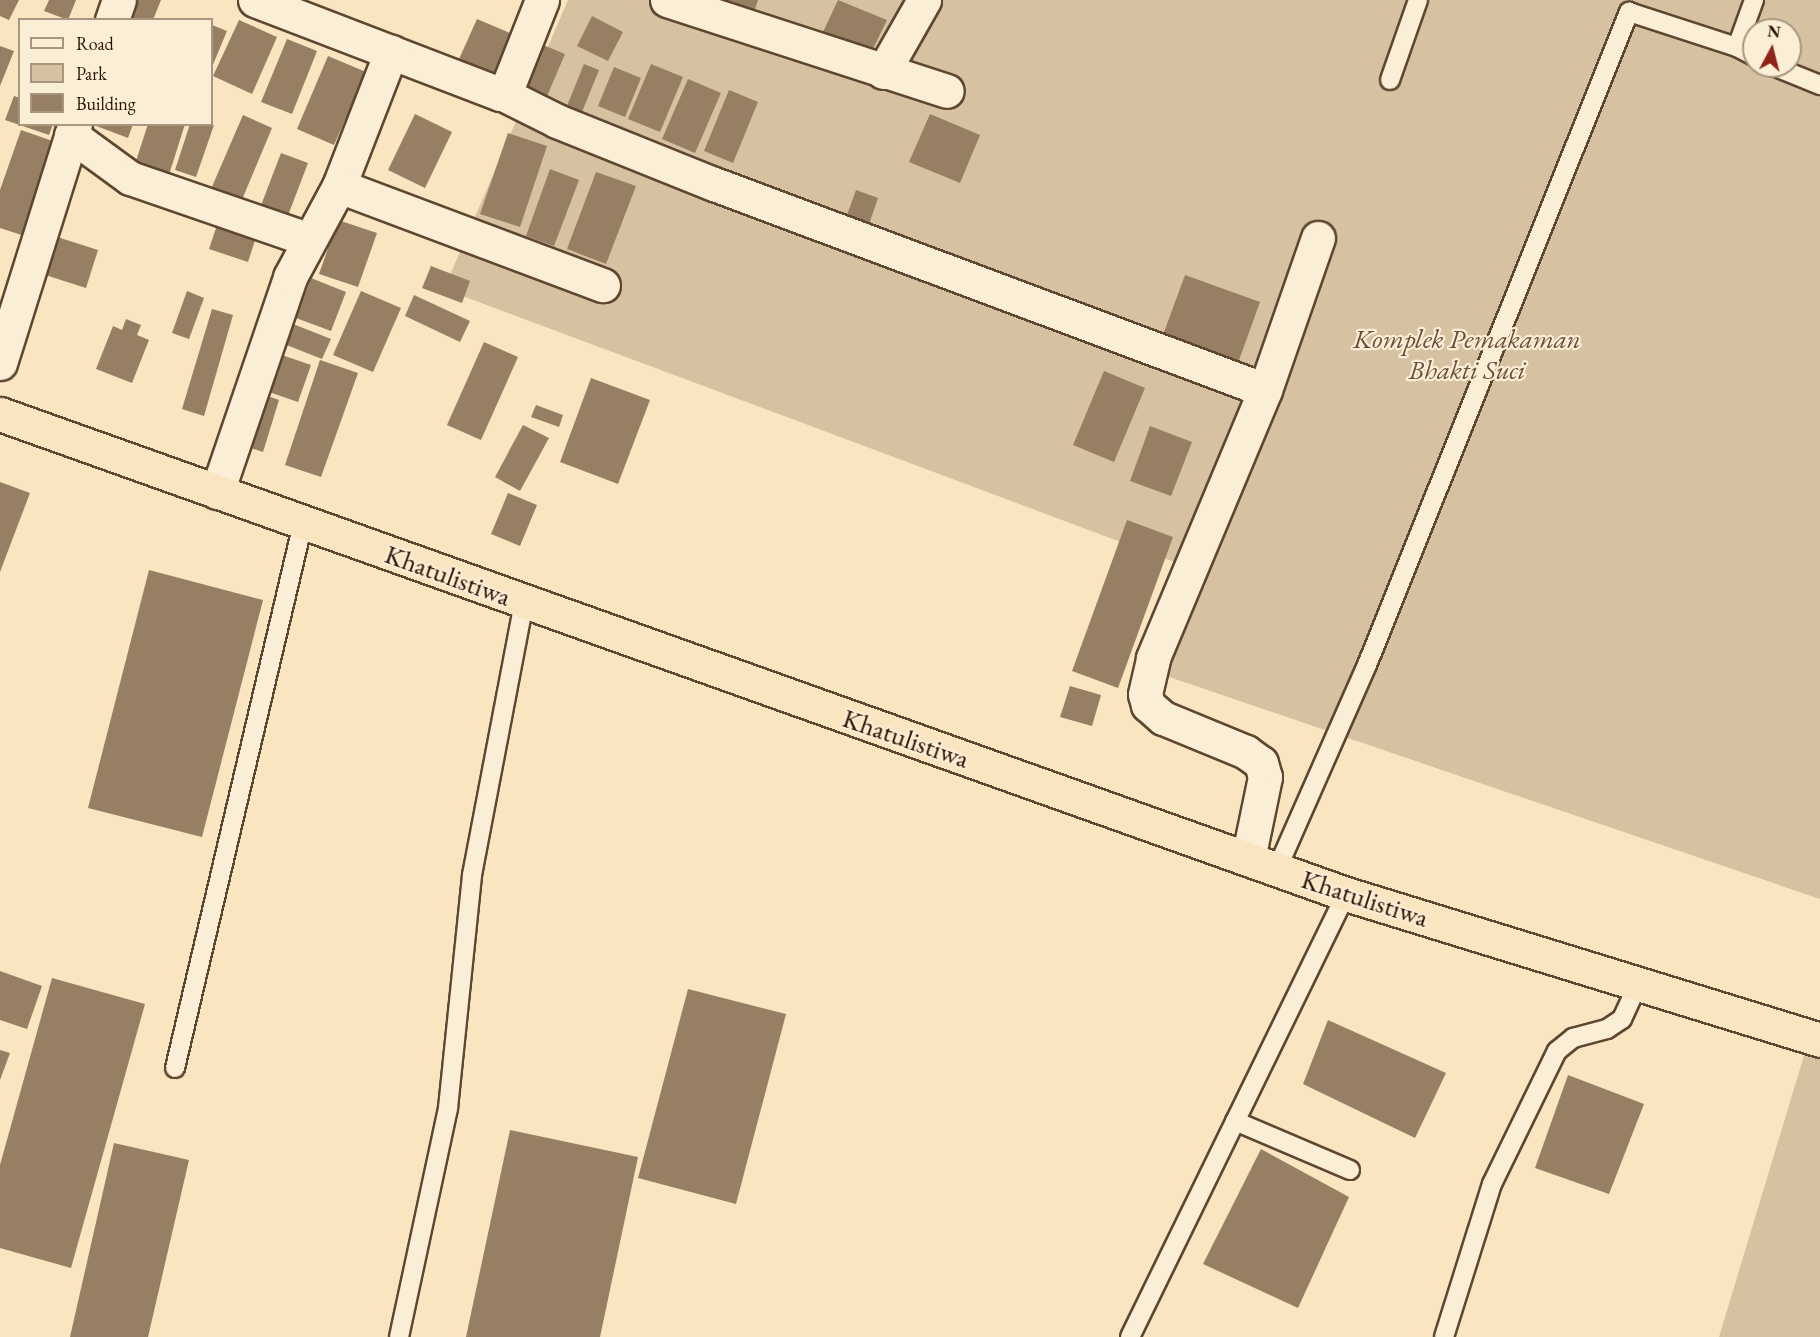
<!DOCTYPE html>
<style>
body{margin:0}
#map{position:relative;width:1820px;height:1337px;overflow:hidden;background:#f9e5c0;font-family:"EB Garamond",serif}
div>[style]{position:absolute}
.green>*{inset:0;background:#d6c1a0}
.building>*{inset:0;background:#977f64}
.roads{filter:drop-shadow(2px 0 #5f4631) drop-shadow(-2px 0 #5f4631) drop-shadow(0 2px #5f4631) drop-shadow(0 -2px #5f4631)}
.lane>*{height:18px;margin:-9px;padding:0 9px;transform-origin:9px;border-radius:9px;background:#fbeed6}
.street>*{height:33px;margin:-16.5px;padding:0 16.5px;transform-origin:16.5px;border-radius:16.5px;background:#fbeed6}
.highway>*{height:33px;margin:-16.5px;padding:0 16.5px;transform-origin:16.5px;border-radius:16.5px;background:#f9e5c0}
span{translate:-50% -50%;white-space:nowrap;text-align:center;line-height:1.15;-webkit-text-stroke:4.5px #fbeed6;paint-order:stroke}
.park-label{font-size:27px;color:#684f39;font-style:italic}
.street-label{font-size:27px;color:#2c1101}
.legend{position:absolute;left:18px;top:18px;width:195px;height:108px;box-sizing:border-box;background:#fbeed6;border:2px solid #a89681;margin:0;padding:8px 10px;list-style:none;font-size:18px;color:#2c1101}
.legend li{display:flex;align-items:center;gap:12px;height:30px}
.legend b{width:30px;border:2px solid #a89681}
.north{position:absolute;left:1742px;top:18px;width:60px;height:60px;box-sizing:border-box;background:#fbeed6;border:2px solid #a89681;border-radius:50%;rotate:7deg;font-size:16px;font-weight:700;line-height:24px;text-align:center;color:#2c1101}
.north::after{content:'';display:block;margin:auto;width:21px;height:27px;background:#8f2418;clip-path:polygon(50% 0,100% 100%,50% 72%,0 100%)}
</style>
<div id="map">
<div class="green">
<i style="clip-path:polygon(evenodd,568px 0,1820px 0,1820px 899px,1137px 666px,1185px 566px,444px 289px,568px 0,1754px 30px,1790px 30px,1790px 66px,1754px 66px,1754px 30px)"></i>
<i style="clip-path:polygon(1806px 1049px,1820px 1054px,1820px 1337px,1719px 1337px)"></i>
</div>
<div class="building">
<i style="clip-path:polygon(0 0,19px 0,9px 20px,0 16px)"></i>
<i style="clip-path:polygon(49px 0,76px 0,68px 20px,44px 11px)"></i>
<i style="clip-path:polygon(123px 0,161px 0,153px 20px,115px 20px)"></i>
<i style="clip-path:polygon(720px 0,758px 0,751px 21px)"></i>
<i style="clip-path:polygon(838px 0,887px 20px,870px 55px,823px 32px)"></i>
<i style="clip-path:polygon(592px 16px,623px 32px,608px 61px,577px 46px)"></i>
<i style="clip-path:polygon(477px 19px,524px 39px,501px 88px,455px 68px)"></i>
<i style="clip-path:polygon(239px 20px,277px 37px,252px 94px,213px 76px)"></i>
<i style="clip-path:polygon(212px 25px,227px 31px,212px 67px)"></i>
<i style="clip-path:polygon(287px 39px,317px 51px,292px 114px,261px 102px)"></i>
<i style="clip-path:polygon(536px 42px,565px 54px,545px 101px,516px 89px)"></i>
<i style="clip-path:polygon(0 46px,14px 51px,0 86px)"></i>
<i style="clip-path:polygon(328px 56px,366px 72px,334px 145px,297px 129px)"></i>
<i style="clip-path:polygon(584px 64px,599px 70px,582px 112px,567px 106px)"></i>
<i style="clip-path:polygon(651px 64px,683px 77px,660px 132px,628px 119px)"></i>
<i style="clip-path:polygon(614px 67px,641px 78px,625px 117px,598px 106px)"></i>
<i style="clip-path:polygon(688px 79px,721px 93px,695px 153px,662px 139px)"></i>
<i style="clip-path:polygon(729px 90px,758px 102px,733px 163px,704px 151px)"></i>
<i style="clip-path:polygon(14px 96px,20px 98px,20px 124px,53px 124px,49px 135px,5px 120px)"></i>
<i style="clip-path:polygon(415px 114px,452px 132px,425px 188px,388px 170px)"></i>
<i style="clip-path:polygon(930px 114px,980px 135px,960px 183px,909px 162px)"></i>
<i style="clip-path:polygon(243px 115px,272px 128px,241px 202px,211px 189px)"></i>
<i style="clip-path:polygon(91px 124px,133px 124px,128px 138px)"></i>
<i style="clip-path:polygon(148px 124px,185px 124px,168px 178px,134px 167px)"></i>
<i style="clip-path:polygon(190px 124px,214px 125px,196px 177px,175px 170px)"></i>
<i style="clip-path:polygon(21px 130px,64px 145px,31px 238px,0 228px,0 190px)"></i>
<i style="clip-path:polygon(508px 133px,547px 146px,520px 227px,480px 214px)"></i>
<i style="clip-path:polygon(281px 153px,308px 163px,287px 218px,260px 208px)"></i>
<i style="clip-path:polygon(550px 169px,579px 180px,554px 246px,526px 236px)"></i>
<i style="clip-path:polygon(596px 172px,636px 186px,606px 264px,567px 249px)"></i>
<i style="clip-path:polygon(856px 190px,878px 198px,868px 227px,846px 218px)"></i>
<i style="clip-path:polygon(221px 213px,260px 225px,248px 262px,209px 249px)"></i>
<i style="clip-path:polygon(338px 220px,377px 233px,358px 287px,319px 274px)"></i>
<i style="clip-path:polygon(48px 234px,98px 250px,86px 288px,36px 272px)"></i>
<i style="clip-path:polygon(431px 266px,470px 281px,462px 303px,422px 288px)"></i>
<i style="clip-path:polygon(1185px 275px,1260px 302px,1238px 363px,1163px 335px)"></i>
<i style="clip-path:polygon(311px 278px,346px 292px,331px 331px,296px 318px)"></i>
<i style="clip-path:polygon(187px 291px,204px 298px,189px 339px,172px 333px)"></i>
<i style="clip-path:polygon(361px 291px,401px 308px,373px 372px,333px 355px)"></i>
<i style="clip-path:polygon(414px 295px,470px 321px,460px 342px,405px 316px)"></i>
<i style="clip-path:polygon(212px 309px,233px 315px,204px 416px,182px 409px)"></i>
<i style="clip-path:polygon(126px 319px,141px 325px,137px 335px,149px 340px,132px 383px,96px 369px,113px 326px,122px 330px)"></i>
<i style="clip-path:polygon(288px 322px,331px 339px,322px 359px,279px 342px)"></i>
<i style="clip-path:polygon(484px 342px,518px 357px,481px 440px,447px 425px)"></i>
<i style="clip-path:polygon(279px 354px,311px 365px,298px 402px,266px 391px)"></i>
<i style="clip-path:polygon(320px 360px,358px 373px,321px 477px,285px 465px)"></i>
<i style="clip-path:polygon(1104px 371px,1145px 388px,1114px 462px,1073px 445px)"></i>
<i style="clip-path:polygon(591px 378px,650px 400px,618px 484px,560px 462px)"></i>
<i style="clip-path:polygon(262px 394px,279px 400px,263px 452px,245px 446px)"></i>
<i style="clip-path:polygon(536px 405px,563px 415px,559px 427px,531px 417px)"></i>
<i style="clip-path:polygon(523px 425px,549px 438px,520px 491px,495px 477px)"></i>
<i style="clip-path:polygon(1150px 426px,1192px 442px,1171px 496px,1130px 481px)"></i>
<i style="clip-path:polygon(0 482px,30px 493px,0 572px)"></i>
<i style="clip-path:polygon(508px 493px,537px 505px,520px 546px,491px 534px)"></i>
<i style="clip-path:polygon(1127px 520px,1173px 537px,1118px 688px,1072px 671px)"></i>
<i style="clip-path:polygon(149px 570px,263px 600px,202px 837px,88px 808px)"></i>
<i style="clip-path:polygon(1070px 686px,1101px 695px,1092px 726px,1060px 717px)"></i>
<i style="clip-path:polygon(0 971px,42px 986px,27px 1029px,0 1020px)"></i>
<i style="clip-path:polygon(52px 978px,145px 1004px,71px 1268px,0 1248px,0 1165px)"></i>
<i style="clip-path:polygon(688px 989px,786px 1014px,736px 1204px,638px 1178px)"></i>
<i style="clip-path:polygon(1328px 1020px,1446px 1073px,1415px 1138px,1303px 1084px)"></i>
<i style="clip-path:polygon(0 1050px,10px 1053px,0 1080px)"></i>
<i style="clip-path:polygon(1568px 1075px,1644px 1104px,1609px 1194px,1535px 1168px)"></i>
<i style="clip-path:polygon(510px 1130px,638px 1157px,600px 1337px,466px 1337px)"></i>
<i style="clip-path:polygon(114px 1143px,189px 1160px,148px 1337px,70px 1337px)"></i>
<i style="clip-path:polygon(1261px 1149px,1349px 1197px,1298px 1308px,1203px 1264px)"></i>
</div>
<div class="roads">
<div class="lane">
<i style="left:1737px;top:47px;width:19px;rotate:28deg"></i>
<i style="left:1773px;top:66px;width:51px;rotate:22deg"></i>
<i style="left:1390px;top:80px;width:85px;rotate:-70.7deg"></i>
<i style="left:1277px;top:869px;width:223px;rotate:-66.2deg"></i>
<i style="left:1367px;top:665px;width:704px;rotate:-68.14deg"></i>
<i style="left:1629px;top:12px;width:114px;rotate:18deg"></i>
<i style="left:1737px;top:47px;width:50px;rotate:-70.1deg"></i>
<i style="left:175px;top:1068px;width:560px;rotate:-76.78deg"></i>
<i style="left:1235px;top:1121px;width:125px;rotate:23.1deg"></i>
<i style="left:399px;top:1337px;width:234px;rotate:-77.9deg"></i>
<i style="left:448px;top:1108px;width:234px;rotate:-84.1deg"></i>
<i style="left:472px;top:875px;width:277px;rotate:-79.2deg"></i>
<i style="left:1130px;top:1337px;width:493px;rotate:-64deg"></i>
<i style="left:1444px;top:1337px;width:160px;rotate:-72.6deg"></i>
<i style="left:1492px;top:1184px;width:148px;rotate:-64deg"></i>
<i style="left:1557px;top:1051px;width:21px;rotate:-39deg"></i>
<i style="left:1573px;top:1038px;width:35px;rotate:-15deg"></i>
<i style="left:1607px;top:1029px;width:18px;rotate:-34deg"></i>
<i style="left:1622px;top:1019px;width:41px;rotate:-65.3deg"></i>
</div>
<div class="street">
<i style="left:255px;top:0;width:262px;rotate:21deg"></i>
<i style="left:500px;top:94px;width:7px;rotate:-27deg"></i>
<i style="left:506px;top:91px;width:98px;rotate:-68.4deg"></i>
<i style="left:667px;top:0;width:294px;rotate:18deg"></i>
<i style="left:112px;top:20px;width:21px;rotate:-71deg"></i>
<i style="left:883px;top:72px;width:83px;rotate:-60.3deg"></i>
<i style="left:503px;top:94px;width:60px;rotate:26.6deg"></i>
<i style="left:557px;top:121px;width:169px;rotate:21.9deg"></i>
<i style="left:714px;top:184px;width:588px;rotate:20.5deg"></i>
<i style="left:71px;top:135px;width:73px;rotate:36.1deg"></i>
<i style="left:130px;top:178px;width:187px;rotate:19deg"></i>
<i style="left:339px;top:186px;width:144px;rotate:-68.8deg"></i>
<i style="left:0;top:363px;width:250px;rotate:-72.6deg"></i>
<i style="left:217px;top:492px;width:227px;rotate:-71.2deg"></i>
<i style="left:290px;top:277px;width:103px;rotate:-61.7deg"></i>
<i style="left:339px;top:186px;width:282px;rotate:20.6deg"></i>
<i style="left:1248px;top:859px;width:84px;rotate:-78.3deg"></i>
<i style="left:1265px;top:777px;width:15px;rotate:-106deg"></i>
<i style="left:1261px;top:763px;width:19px;rotate:-144deg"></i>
<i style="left:1246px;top:752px;width:90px;rotate:-157.7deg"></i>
<i style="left:1163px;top:718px;width:20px;rotate:-139deg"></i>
<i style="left:1148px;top:705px;width:11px;rotate:-105deg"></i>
<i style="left:1145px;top:694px;width:37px;rotate:-77deg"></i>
<i style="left:1153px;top:658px;width:290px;rotate:-67.3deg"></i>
<i style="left:1265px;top:390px;width:161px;rotate:-70.8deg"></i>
</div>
<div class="highway">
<i style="left:0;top:414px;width:1429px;rotate:19.63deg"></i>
<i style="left:1346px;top:894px;width:496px;rotate:17.1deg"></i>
</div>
</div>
<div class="park-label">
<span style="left:1467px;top:354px">Komplek Pemakaman<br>Bhakti Suci</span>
</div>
<div class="street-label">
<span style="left:448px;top:575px;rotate:20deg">Khatulistiwa</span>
<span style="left:906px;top:738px;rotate:19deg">Khatulistiwa</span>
<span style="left:1365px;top:898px;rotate:18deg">Khatulistiwa</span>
</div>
<ul class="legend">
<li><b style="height:8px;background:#fbeed6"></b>Road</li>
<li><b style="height:16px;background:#d6c1a0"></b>Park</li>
<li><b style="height:16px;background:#977f64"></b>Building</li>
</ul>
<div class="north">N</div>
</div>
